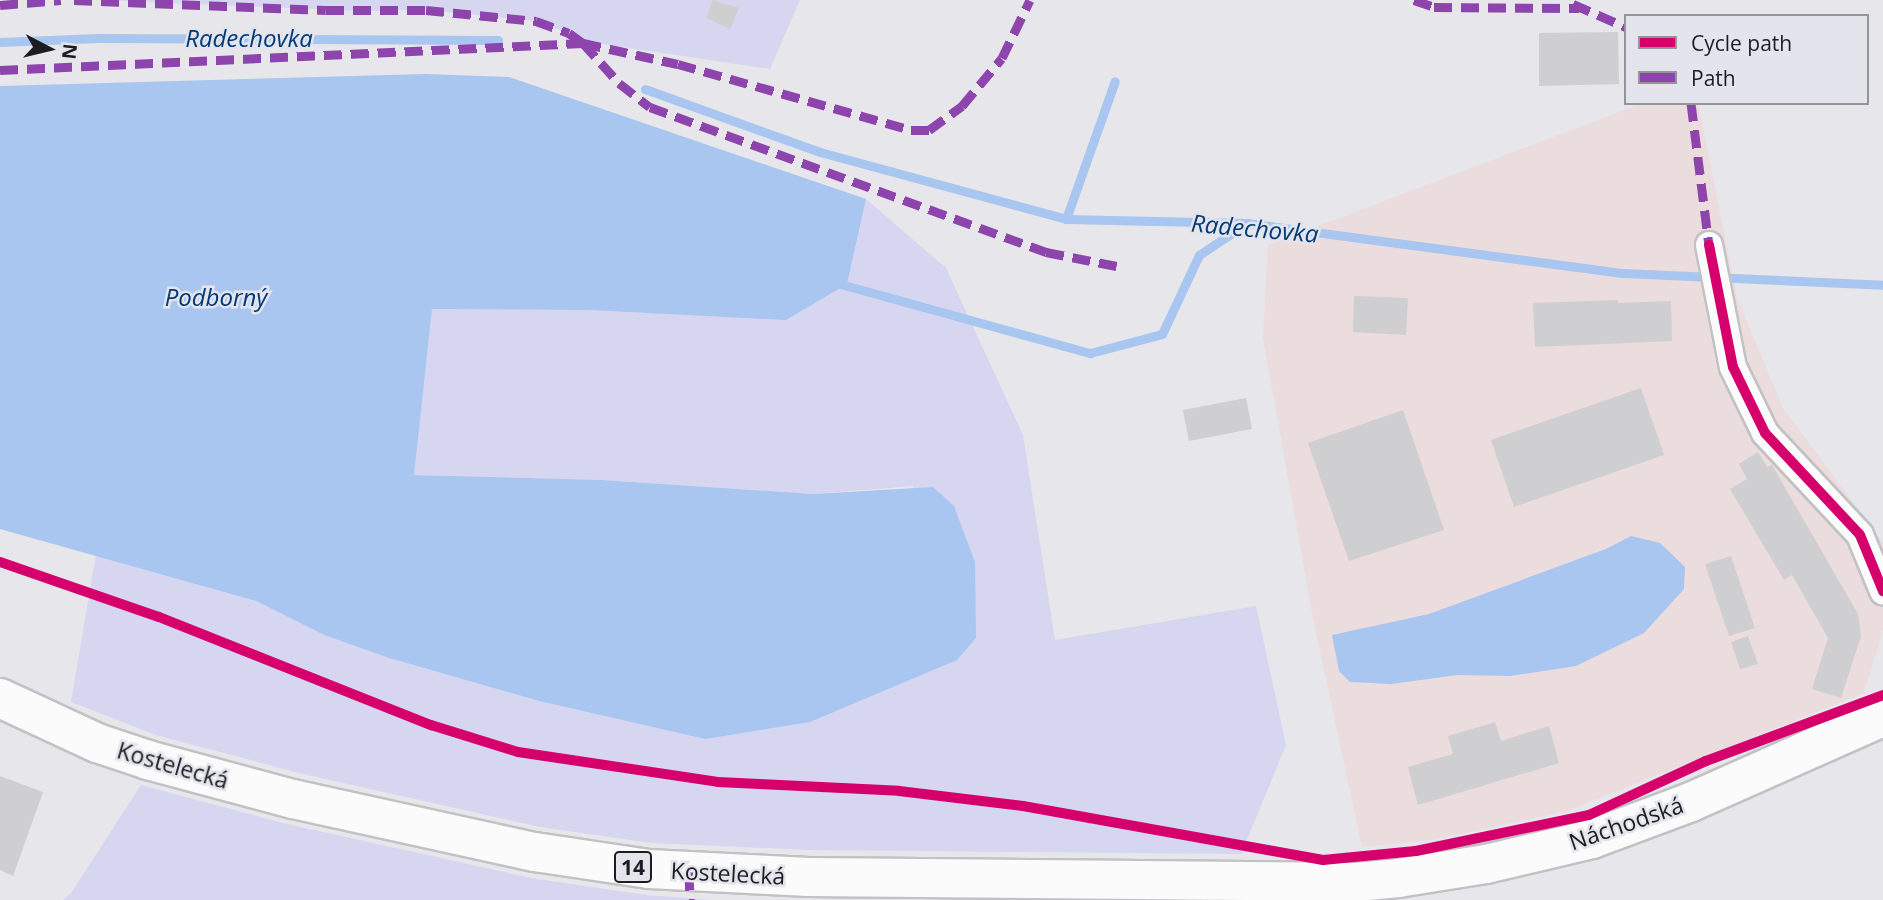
<!DOCTYPE html>
<meta charset="utf-8">
<style>
body{margin:0}
#map{position:relative;width:1883px;height:900px;overflow:hidden;background:#e6e6eb;font-family:"Open Sans",sans-serif}
div>[style]{position:absolute}
.industrial>*{inset:0;background:#ebdcdd}
.green>*{inset:0;background:#d7d6f1}
.water>*{inset:0;background:#a8c6f0}
.stream>*{height:9px;margin:-4.5px;padding:0 4.5px;transform-origin:4.5px;border-radius:4.5px;background:#a8c6f0}
.building>*{inset:0;background:#cfced0}
.roads{filter:drop-shadow(2px 0 #c2c2c5) drop-shadow(-2px 0 #c2c2c5) drop-shadow(0 2px #c2c2c5) drop-shadow(0 -2px #c2c2c5)}
.street>*{height:26px;margin:-13px;padding:0 13px;transform-origin:13px;border-radius:13px;background:#fbfbfc}
.primary>*{height:38px;margin:-19px;padding:0 19px;transform-origin:19px;border-radius:19px;background:#fbfbfc}
.quiet>*{height:9px;margin-top:-4.5px;transform-origin:0;background:repeating-linear-gradient(90deg,#8e44ad 0 18px,transparent 0 27px)}
.cycleway>*{height:10px;margin:-5px;padding:0 5px;transform-origin:5px;border-radius:5px;background:#d6006c}
span{translate:-50% -50%;white-space:nowrap;text-align:center;line-height:1.15;-webkit-text-stroke:5px #e4e4ed;paint-order:stroke}
.shield-label span{padding:2px 5px;background:#e4e4ed;border:2px solid;border-radius:5px;-webkit-text-stroke-width:0}
.shield-label{font-size:21px;color:#1d1c20;font-weight:700}
.street-label{font-size:23px;color:#1d1c20}
.water-label{font-size:24px;color:#003977;font-style:italic}
.legend{position:absolute;left:1624px;top:14px;width:245px;height:91px;box-sizing:border-box;background:#e4e4ed;border:2px solid #94949b;margin:0;padding:9px 12px;list-style:none;font-size:21px;color:#1d1c20}
.legend li{display:flex;align-items:center;gap:14px;height:35px}
.legend b{width:35px;border:2px solid #94949b}
.north{position:absolute;left:14px;top:14px;width:70px;height:70px;-webkit-text-stroke:5px #e4e4ed;paint-order:stroke;rotate:97deg;font-size:19px;font-weight:700;line-height:28px;text-align:center;color:#1d1c20}
.north::after{content:'';display:block;margin:auto;width:24px;height:32px;background:#1d1c20;clip-path:polygon(50% 0,100% 100%,50% 72%,0 100%)}
</style>
<div id="map">
<div class="industrial">
<i style="clip-path:polygon(1643px 103px,1698px 103px,1737px 298px,1783px 408px,1883px 543px,1883px 630px,1864px 693px,1567px 811px,1432px 840px,1362px 847px,1313px 618px,1263px 338px,1268px 245px)"></i>
</div>
<div class="green">
<i style="clip-path:polygon(99px 0,800px 0,770px 69px,595px 43px,536px 21px,426px 10px,358px 11px)"></i>
<i style="clip-path:polygon(866px 199px,946px 268px,1023px 435px,1055px 640px,1256px 606px,1286px 745px,1241px 854px,810px 850px,652px 843px,540px 827px,299px 773px,156px 735px,71px 702px,96px 555px,256px 601px,324px 635px,389px 658px,539px 701px,705px 739px,914px 486px,813px 494px,602px 480px,413px 475px,432px 309px,590px 310px,847px 284px)"></i>
<i style="clip-path:polygon(141px 785px,287px 824px,531px 878px,646px 895px,713px 900px,63px 900px,71px 893px)"></i>
</div>
<div class="water">
<i style="clip-path:polygon(425px 74px,509px 77px,866px 199px,847px 284px,786px 320px,590px 310px,432px 309px,414px 475px,602px 480px,813px 494px,933px 487px,954px 506px,975px 562px,976px 638px,957px 660px,810px 722px,705px 739px,539px 701px,389px 658px,324px 635px,256px 601px,0 529px,0 86px)"></i>
<i style="clip-path:polygon(1631px 536px,1660px 543px,1685px 567px,1684px 589px,1644px 633px,1576px 666px,1510px 676px,1458px 675px,1391px 684px,1350px 682px,1339px 671px,1332px 635px,1429px 614px,1606px 549px)"></i>
</div>
<div class="stream">
<i style="left:0;top:42px;width:98px;rotate:-2.3deg"></i>
<i style="left:98px;top:38px;width:400px;rotate:0.3deg"></i>
<i style="left:645px;top:89px;width:186px;rotate:19.8deg"></i>
<i style="left:820px;top:152px;width:255px;rotate:15.2deg"></i>
<i style="left:1066px;top:219px;width:181px;rotate:1.3deg"></i>
<i style="left:1247px;top:223px;width:379px;rotate:7.6deg"></i>
<i style="left:1623px;top:273px;width:260px;rotate:2.6deg"></i>
<i style="left:1066px;top:219px;width:146px;rotate:-70.5deg"></i>
<i style="left:837px;top:283px;width:263px;rotate:15.5deg"></i>
<i style="left:1090px;top:353px;width:74px;rotate:-14.8deg"></i>
<i style="left:1162px;top:334px;width:87px;rotate:-64.9deg"></i>
<i style="left:1199px;top:255px;width:58px;rotate:-33.7deg"></i>
</div>
<div class="building">
<i style="clip-path:polygon(713px 0,739px 8px,730px 29px,706px 18px)"></i>
<i style="clip-path:polygon(1618px 32px,1619px 84px,1539px 86px,1539px 33px)"></i>
<i style="clip-path:polygon(1354px 296px,1408px 298px,1406px 335px,1353px 332px)"></i>
<i style="clip-path:polygon(1618px 300px,1618px 303px,1671px 301px,1672px 341px,1535px 347px,1533px 303px)"></i>
<i style="clip-path:polygon(1641px 388px,1664px 455px,1514px 507px,1491px 440px)"></i>
<i style="clip-path:polygon(1246px 398px,1252px 429px,1189px 441px,1183px 410px)"></i>
<i style="clip-path:polygon(1403px 410px,1444px 530px,1349px 561px,1308px 443px)"></i>
<i style="clip-path:polygon(1758px 452px,1767px 467px,1772px 465px,1858px 614px,1861px 636px,1841px 698px,1812px 689px,1828px 638px,1792px 575px,1784px 580px,1730px 489px,1747px 479px,1739px 464px)"></i>
<i style="clip-path:polygon(1731px 556px,1755px 628px,1729px 636px,1705px 564px)"></i>
<i style="clip-path:polygon(1748px 636px,1758px 664px,1740px 669px,1731px 642px)"></i>
<i style="clip-path:polygon(1495px 722px,1501px 741px,1549px 726px,1559px 763px,1418px 805px,1408px 767px,1453px 754px,1448px 736px)"></i>
<i style="clip-path:polygon(0 776px,43px 792px,13px 876px,0 870px)"></i>
</div>
<div class="roads">
<div class="street">
<i style="left:1709px;top:245px;width:124px;rotate:78.9deg"></i>
<i style="left:1733px;top:367px;width:73px;rotate:64.1deg"></i>
<i style="left:1765px;top:433px;width:139px;rotate:47deg"></i>
<i style="left:1860px;top:535px;width:61px;rotate:67.7deg"></i>
</div>
<div class="primary">
<i style="left:0;top:698px;width:107px;rotate:24.9deg"></i>
<i style="left:97px;top:743px;width:54px;rotate:18.4deg"></i>
<i style="left:148px;top:760px;width:150px;rotate:15.1deg"></i>
<i style="left:293px;top:799px;width:248px;rotate:12.4deg"></i>
<i style="left:535px;top:852px;width:115px;rotate:8.5deg"></i>
<i style="left:649px;top:869px;width:160px;rotate:2.9deg"></i>
<i style="left:809px;top:877px;width:547px;rotate:0.52deg"></i>
<i style="left:1356px;top:882px;width:42px;rotate:-5.4deg"></i>
<i style="left:1398px;top:878px;width:89px;rotate:-9deg"></i>
<i style="left:1486px;top:864px;width:109px;rotate:-13.3deg"></i>
<i style="left:1592px;top:839px;width:106px;rotate:-20.5deg"></i>
<i style="left:1691px;top:802px;width:210px;rotate:-23.9deg"></i>
</div>
</div>
<div class="quiet">
<i style="left:74px;top:0;width:252px;rotate:2.3deg"></i>
<i style="left:326px;top:10px;width:100px"></i>
<i style="left:426px;top:10px;width:111px;rotate:5.7deg"></i>
<i style="left:536px;top:21px;width:35px;rotate:20deg"></i>
<i style="left:569px;top:33px;width:17px;rotate:36deg"></i>
<i style="left:583px;top:43px;width:54px;rotate:48deg"></i>
<i style="left:619px;top:83px;width:39px;rotate:38deg"></i>
<i style="left:650px;top:107px;width:422px;rotate:20.1deg"></i>
<i style="left:1046px;top:252px;width:72px;rotate:11.2deg"></i>
<i style="left:1414px;top:0;width:21px;rotate:19deg"></i>
<i style="left:1434px;top:7px;width:145px;rotate:0.4deg"></i>
<i style="left:1573px;top:4px;width:58px;rotate:23.5deg"></i>
<i style="left:0;top:5px;width:61px;rotate:-4.7deg"></i>
<i style="left:0;top:70px;width:584px;rotate:-2.65deg"></i>
<i style="left:583px;top:43px;width:97px;rotate:12.5deg"></i>
<i style="left:678px;top:64px;width:242px;rotate:15.8deg"></i>
<i style="left:911px;top:130px;width:18px"></i>
<i style="left:929px;top:130px;width:41px;rotate:-36deg"></i>
<i style="left:962px;top:106px;width:62px;rotate:-50.2deg"></i>
<i style="left:1002px;top:58px;width:64px;rotate:-64.2deg"></i>
<i style="left:1691px;top:103px;width:143px;rotate:82.8deg"></i>
<i style="left:689px;top:872px;width:28px;rotate:88deg"></i>
</div>
<div class="cycleway">
<i style="left:1709px;top:245px;width:124px;rotate:78.9deg"></i>
<i style="left:1733px;top:367px;width:73px;rotate:64.1deg"></i>
<i style="left:1765px;top:433px;width:139px;rotate:47deg"></i>
<i style="left:1860px;top:535px;width:61px;rotate:67.7deg"></i>
<i style="left:0;top:562px;width:168px;rotate:19.1deg"></i>
<i style="left:159px;top:617px;width:293px;rotate:21.7deg"></i>
<i style="left:431px;top:725px;width:91px;rotate:17.2deg"></i>
<i style="left:518px;top:752px;width:202px;rotate:8.5deg"></i>
<i style="left:718px;top:782px;width:181px;rotate:2.8deg"></i>
<i style="left:899px;top:791px;width:125px;rotate:6.9deg"></i>
<i style="left:1023px;top:806px;width:305px;rotate:10.2deg"></i>
<i style="left:1323px;top:860px;width:93px;rotate:-5.5deg"></i>
<i style="left:1416px;top:851px;width:177px;rotate:-11.8deg"></i>
<i style="left:1589px;top:815px;width:129px;rotate:-24.8deg"></i>
<i style="left:1706px;top:761px;width:189px;rotate:-20.4deg"></i>
</div>
<div class="shield-label">
<span style="left:633px;top:867px">14</span>
</div>
<div class="street-label">
<span style="left:173px;top:765px;rotate:16deg">Kostelecká</span>
<span style="left:1626px;top:823px;rotate:-19deg">Náchodská</span>
<span style="left:728px;top:873px;rotate:3deg">Kostelecká</span>
</div>
<div class="water-label">
<span style="left:249px;top:38px">Radechovka</span>
<span style="left:1255px;top:228px;rotate:5deg">Radechovka</span>
<span style="left:216px;top:297px">Podborný</span>
</div>
<ul class="legend">
<li><b style="height:9px;background:#d6006c"></b>Cycle path</li>
<li><b style="height:9px;background:#8e44ad"></b>Path</li>
</ul>
<div class="north">N</div>
</div>
